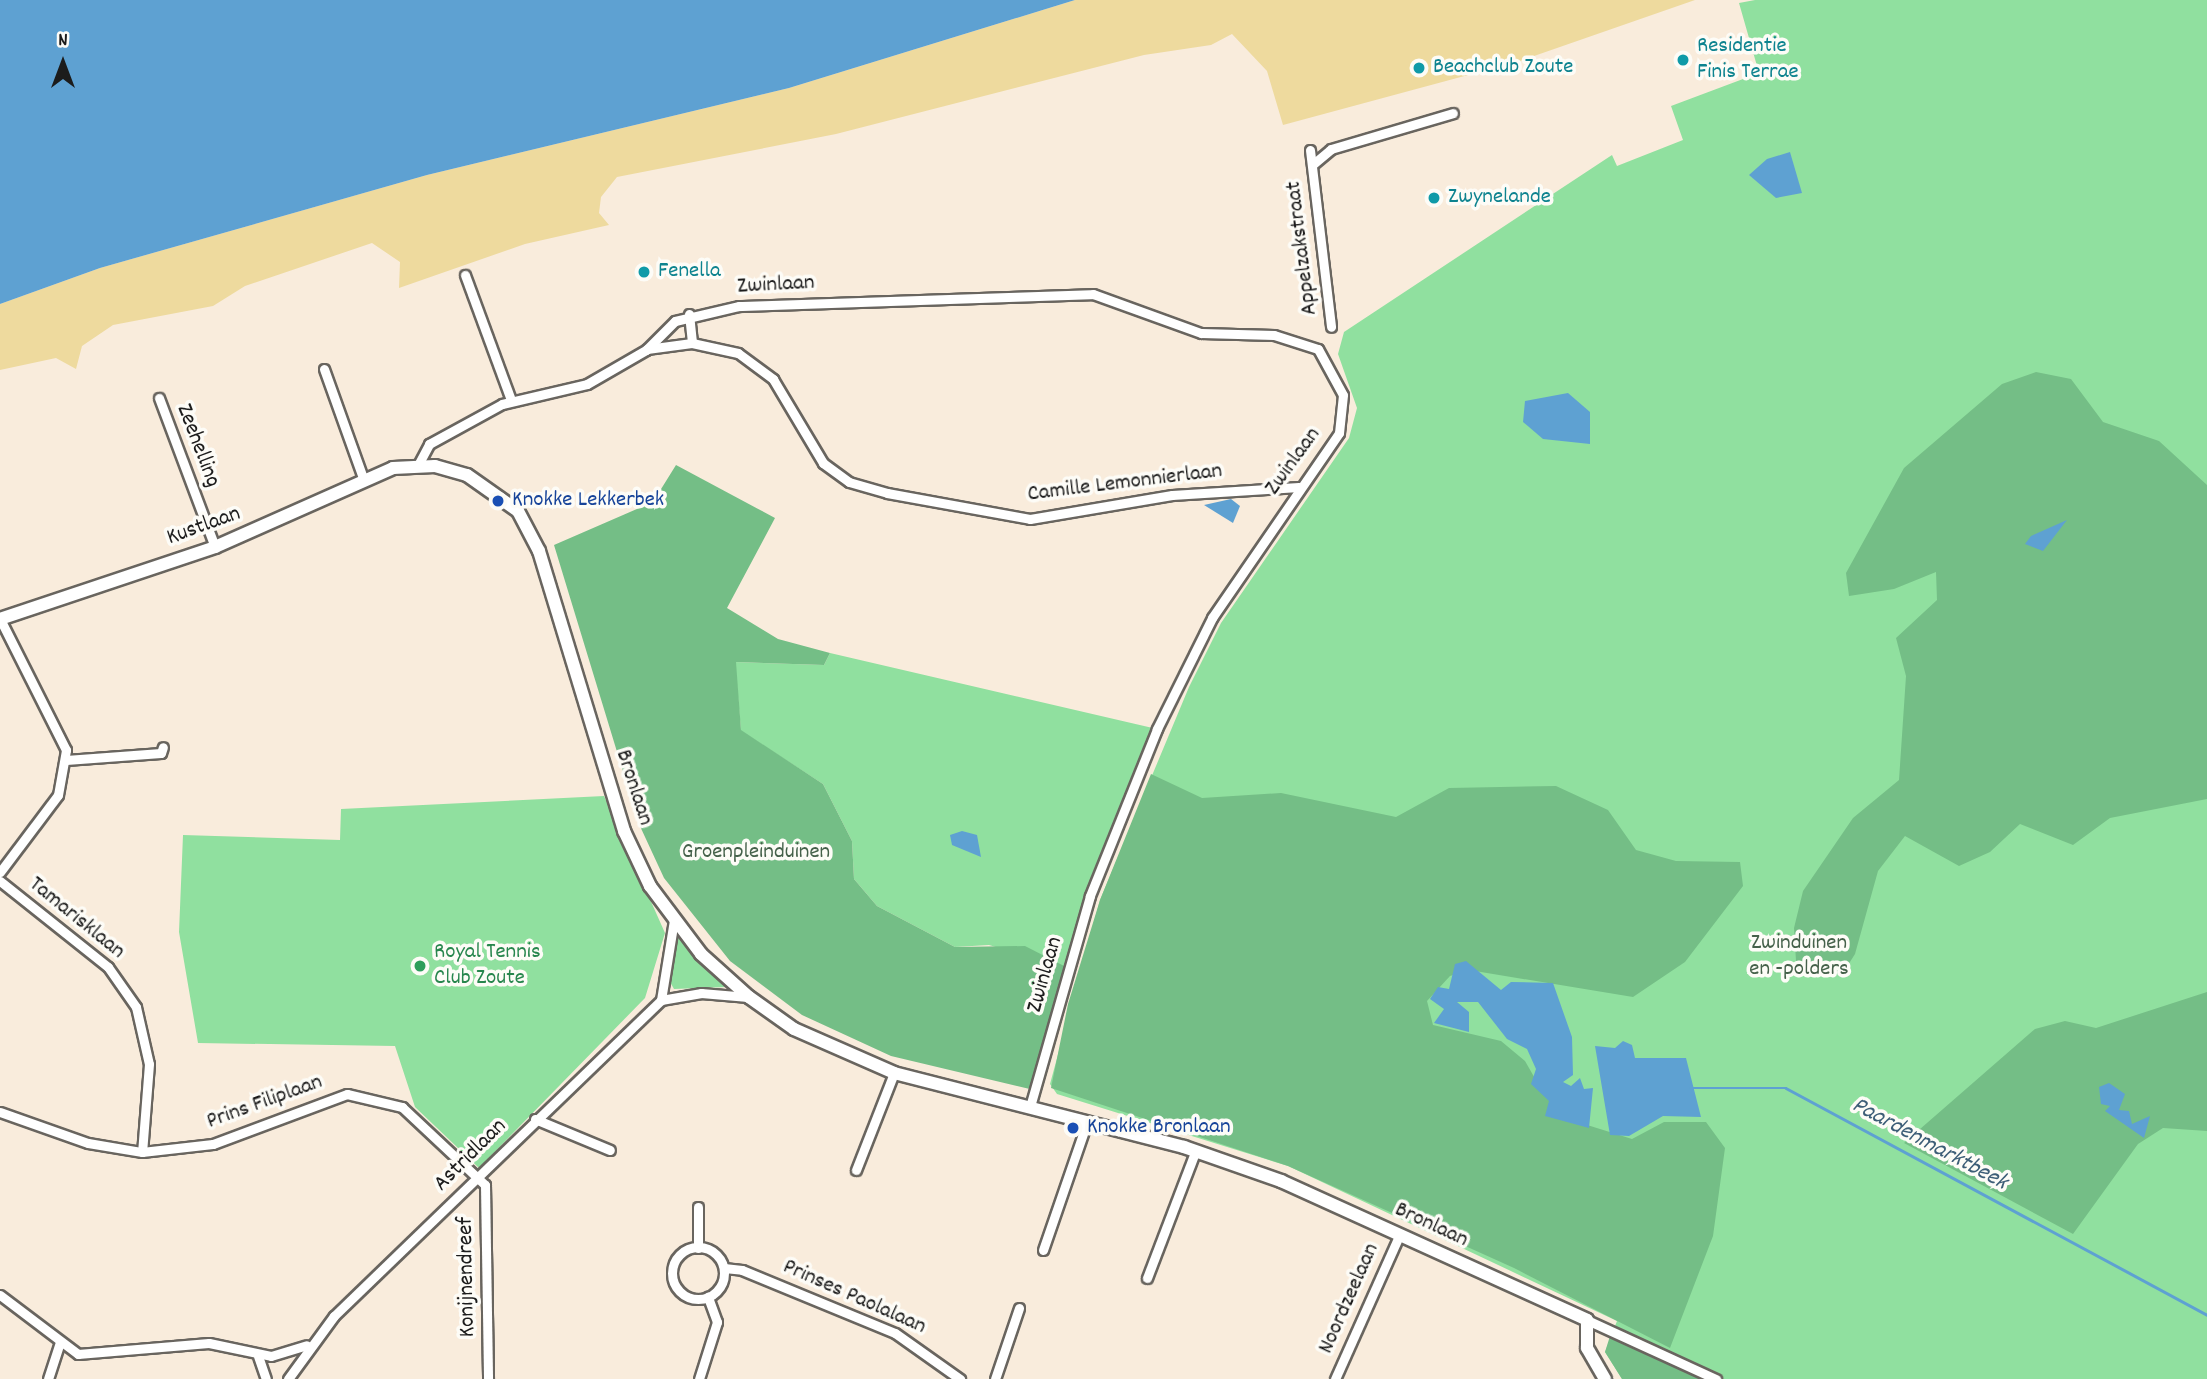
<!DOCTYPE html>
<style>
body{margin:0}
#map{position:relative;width:2207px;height:1379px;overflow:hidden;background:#f9ecdc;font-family:Dekko,sans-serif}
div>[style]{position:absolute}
.green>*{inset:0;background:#90e09f}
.forest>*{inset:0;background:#74be86}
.sand>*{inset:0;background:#eeda9e}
.water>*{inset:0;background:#5ea1d2}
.stream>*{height:2.5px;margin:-1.25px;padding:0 1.25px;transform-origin:1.25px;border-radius:1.25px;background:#5ea1d2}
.roads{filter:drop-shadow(2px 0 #69655f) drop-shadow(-2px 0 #69655f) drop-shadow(0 2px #69655f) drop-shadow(0 -2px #69655f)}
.street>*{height:9px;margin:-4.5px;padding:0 4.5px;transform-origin:4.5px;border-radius:4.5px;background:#fff}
.street>.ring{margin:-4.5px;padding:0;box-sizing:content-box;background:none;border:9px solid #fff;border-radius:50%}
.secondary>*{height:12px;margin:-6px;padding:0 6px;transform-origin:6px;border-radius:6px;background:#fff}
.dots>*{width:19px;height:19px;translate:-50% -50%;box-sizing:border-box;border:4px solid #fdfcf7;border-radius:50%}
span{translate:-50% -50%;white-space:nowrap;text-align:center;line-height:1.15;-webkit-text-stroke:7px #fdfcf7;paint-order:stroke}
.culture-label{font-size:23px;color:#0d838f}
.left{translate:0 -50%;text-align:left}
.street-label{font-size:23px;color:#1c1c1c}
.transit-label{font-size:23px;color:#164399}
.park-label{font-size:23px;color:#45614a}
.leisure-label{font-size:23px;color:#27864d}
.water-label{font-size:24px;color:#3d5e77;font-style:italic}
.north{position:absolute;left:28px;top:28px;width:70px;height:70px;-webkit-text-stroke:5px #fdfcf7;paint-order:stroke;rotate:0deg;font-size:19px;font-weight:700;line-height:28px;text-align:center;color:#1c1c1c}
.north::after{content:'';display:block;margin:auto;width:24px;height:32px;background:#1c1c1c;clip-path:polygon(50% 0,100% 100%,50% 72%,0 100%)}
</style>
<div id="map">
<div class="green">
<i style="clip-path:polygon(1755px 0,2207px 0,2207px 1379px,1622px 1379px,1605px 1352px,1617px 1321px,1288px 1166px,1057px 1094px,1050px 1084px,1100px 900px,1189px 687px,1221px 623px,1349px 438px,1357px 408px,1338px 354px,1344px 332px,1612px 155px,1617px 166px,1683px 140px,1671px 106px,1759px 73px,1739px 3px)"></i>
<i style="clip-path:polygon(830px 653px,1157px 729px,1068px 968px,989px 945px,955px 947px,877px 906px,854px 879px,852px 841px,823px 784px,741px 731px,735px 662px,824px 665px)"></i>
<i style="clip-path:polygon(604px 796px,665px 933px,645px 998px,479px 1168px,415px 1107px,395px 1046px,198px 1043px,179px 932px,183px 835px,340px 840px,341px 809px)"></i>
<i style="clip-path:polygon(677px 933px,728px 986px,727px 987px,674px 989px,670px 982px)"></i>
</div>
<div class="forest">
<i style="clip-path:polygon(2036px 372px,2071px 379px,2103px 422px,2159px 441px,2207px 485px,2207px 799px,2110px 818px,2073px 845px,2020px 824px,1990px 852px,1959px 866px,1905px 836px,1878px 871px,1855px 954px,1843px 973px,1823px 977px,1796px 961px,1794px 928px,1803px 891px,1853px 818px,1899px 780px,1906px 676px,1896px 638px,1937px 600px,1936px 572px,1894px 589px,1849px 596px,1846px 573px,1904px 468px,2002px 384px)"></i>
<i style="clip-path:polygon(676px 465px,775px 518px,727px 608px,778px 639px,830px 653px,824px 665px,736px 662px,741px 730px,823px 784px,852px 841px,854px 879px,877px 906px,955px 947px,1025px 946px,1068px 968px,1034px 1090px,891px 1056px,802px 1015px,730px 961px,664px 878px,639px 824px,554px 545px,653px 502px)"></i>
<i style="clip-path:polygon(1151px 774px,1202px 798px,1281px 793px,1396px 817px,1449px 788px,1556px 786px,1608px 810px,1636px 850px,1676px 861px,1740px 862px,1743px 886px,1685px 962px,1633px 997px,1469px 970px,1450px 976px,1427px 1001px,1433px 1025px,1501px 1041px,1525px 1061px,1541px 1089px,1584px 1124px,1632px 1139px,1664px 1122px,1706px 1122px,1725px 1148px,1713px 1236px,1670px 1348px,1514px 1268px,1288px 1166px,1051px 1088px,1068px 1004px,1100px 900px)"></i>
<i style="clip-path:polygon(2207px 992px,2207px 1131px,2163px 1128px,2138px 1144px,2073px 1234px,1904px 1143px,2035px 1029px,2065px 1021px,2096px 1028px)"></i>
<i style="clip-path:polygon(1610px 1336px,1682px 1369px,1705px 1379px,1622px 1379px,1605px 1352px)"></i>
</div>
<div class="sand">
<i style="clip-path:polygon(1075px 0,1695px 0,1520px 61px,1283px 125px,1267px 71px,1232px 34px,1211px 45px,1144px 55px,836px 134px,617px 177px,601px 197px,599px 213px,609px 225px,525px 244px,399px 288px,400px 262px,372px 243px,245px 286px,213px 306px,113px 325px,82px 346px,76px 369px,56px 358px,0 370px,0 304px,100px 268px,427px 175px,789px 88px)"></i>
</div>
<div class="water">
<i style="clip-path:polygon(0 0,1075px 0,789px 88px,427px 175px,100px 268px,0 304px)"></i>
<i style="clip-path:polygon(1790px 152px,1802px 193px,1776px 198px,1749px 175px,1767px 159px)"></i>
<i style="clip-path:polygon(1568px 393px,1590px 412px,1590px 444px,1543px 439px,1523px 422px,1525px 401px)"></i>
<i style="clip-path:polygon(1231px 499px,1240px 506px,1233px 523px,1204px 505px)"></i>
<i style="clip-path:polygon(2067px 520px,2043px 551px,2025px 544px,2031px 536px)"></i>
<i style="clip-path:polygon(962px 831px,977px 835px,981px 857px,952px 845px,950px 835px)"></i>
<i style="clip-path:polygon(1466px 961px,1501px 990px,1511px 982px,1553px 983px,1572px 1037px,1573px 1075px,1563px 1082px,1571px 1086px,1580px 1078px,1584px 1089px,1593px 1088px,1589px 1128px,1545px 1116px,1549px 1101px,1531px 1084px,1536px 1069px,1527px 1049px,1507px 1039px,1478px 1002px,1457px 1002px,1469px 1012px,1469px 1032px,1434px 1023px,1444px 1009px,1430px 999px,1438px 987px,1449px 989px,1455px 964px)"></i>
<i style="clip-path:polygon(1623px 1041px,1632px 1045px,1635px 1058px,1686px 1058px,1701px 1117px,1663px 1116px,1629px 1136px,1610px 1135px,1595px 1046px,1615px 1048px)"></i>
<i style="clip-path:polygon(2109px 1083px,2125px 1094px,2119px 1110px,2129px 1111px,2132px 1124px,2150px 1116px,2144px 1138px,2105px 1111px,2110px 1106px,2101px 1104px,2099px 1087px)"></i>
</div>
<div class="stream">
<i style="left:1690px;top:1088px;width:96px"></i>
<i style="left:1786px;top:1088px;width:478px;rotate:28.3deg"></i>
</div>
<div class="roads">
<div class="street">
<i style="left:1310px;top:150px;width:178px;rotate:83.2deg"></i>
<i style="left:1312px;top:165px;width:25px;rotate:-40deg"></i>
<i style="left:1331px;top:149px;width:127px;rotate:-16.4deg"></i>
<i style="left:465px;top:275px;width:133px;rotate:69.8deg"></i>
<i style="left:689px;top:314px;width:29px;rotate:84deg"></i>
<i style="left:647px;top:349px;width:45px;rotate:-7.6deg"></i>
<i style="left:692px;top:343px;width:47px;rotate:12.3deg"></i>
<i style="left:738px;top:353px;width:44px;rotate:36.6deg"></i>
<i style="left:773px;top:379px;width:98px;rotate:59.2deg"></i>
<i style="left:823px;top:463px;width:32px;rotate:36deg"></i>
<i style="left:849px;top:482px;width:40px;rotate:16deg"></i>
<i style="left:887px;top:493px;width:145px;rotate:10.3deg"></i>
<i style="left:1030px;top:519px;width:144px;rotate:-9.6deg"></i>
<i style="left:1172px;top:495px;width:127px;rotate:-3.6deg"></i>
<i style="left:324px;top:369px;width:119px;rotate:70.3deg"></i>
<i style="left:159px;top:398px;width:159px;rotate:69.4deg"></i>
<i style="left:418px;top:465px;width:24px;rotate:-62deg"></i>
<i style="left:429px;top:444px;width:83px;rotate:-28.7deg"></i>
<i style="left:502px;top:404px;width:87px;rotate:-13.2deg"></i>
<i style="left:587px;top:384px;width:68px;rotate:-30deg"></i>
<i style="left:646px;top:350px;width:41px;rotate:-45deg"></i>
<i style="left:675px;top:321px;width:66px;rotate:-13.2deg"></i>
<i style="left:739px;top:306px;width:354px;rotate:-1.9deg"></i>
<i style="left:1093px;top:294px;width:115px;rotate:19.9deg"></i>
<i style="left:1201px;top:333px;width:73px;rotate:1.6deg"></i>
<i style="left:1274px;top:335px;width:46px;rotate:17.7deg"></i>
<i style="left:1318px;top:349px;width:52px;rotate:61.5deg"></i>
<i style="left:1343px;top:395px;width:38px;rotate:96deg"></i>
<i style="left:1339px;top:433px;width:224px;rotate:124.5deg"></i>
<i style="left:1212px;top:618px;width:124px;rotate:116.4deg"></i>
<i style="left:1157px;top:729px;width:180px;rotate:111.9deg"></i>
<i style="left:1090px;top:896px;width:219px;rotate:105.9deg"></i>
<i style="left:66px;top:760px;width:95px;rotate:-4.2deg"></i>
<i style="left:161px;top:753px;width:6px;rotate:-72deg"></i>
<i style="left:0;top:872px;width:96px;rotate:-53deg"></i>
<i style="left:58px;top:795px;width:46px;rotate:-79.9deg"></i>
<i style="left:66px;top:750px;width:147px;rotate:-116.7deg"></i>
<i style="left:0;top:881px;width:138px;rotate:38.5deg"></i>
<i style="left:108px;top:967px;width:49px;rotate:55deg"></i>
<i style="left:136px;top:1007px;width:58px;rotate:77.2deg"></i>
<i style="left:149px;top:1064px;width:88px;rotate:94.5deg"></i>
<i style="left:661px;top:1000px;width:81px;rotate:-80.8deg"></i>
<i style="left:0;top:1112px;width:93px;rotate:19.4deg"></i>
<i style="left:88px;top:1143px;width:55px;rotate:9.5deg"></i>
<i style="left:142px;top:1152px;width:71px;rotate:-6.4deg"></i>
<i style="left:213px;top:1144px;width:143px;rotate:-20.5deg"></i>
<i style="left:347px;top:1094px;width:57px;rotate:13.3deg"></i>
<i style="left:402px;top:1107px;width:114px;rotate:43.2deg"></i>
<i style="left:485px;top:1185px;width:194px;rotate:89.1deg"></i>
<i style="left:535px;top:1119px;width:81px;rotate:22.5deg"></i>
<i style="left:856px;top:1170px;width:104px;rotate:-68.6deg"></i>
<i style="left:698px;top:1207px;width:41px;rotate:90deg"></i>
<i class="ring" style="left:672px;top:1247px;width:43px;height:43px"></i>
<i style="left:1043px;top:1250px;width:135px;rotate:-71deg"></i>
<i style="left:724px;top:1268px;width:18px;rotate:6deg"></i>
<i style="left:742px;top:1270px;width:165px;rotate:22.4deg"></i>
<i style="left:895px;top:1333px;width:80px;rotate:35.3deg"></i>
<i style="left:1147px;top:1278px;width:137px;rotate:-69.1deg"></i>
<i style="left:0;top:1295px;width:98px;rotate:37.1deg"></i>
<i style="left:78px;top:1354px;width:131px;rotate:-4.8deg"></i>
<i style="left:209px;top:1343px;width:63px;rotate:11.8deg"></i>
<i style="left:271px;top:1356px;width:37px;rotate:-17deg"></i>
<i style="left:1587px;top:1320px;width:142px;rotate:24.6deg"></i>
<i style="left:258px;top:1356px;width:24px;rotate:71deg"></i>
<i style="left:48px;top:1379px;width:39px;rotate:-72deg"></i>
<i style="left:288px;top:1379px;width:78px;rotate:-53.9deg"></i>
<i style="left:334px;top:1316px;width:455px;rotate:-44deg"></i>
<i style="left:661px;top:1000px;width:41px;rotate:-9.9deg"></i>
<i style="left:701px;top:993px;width:47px;rotate:4.9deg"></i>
<i style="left:699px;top:1379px;width:60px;rotate:-72.5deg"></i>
<i style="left:717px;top:1322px;width:27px;rotate:-110deg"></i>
<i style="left:995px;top:1379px;width:75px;rotate:-71.3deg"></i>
<i style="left:1335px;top:1379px;width:159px;rotate:-65.9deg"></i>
</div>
<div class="secondary">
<i style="left:0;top:619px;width:227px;rotate:-18.5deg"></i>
<i style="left:215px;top:547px;width:195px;rotate:-23.9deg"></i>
<i style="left:393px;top:468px;width:42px;rotate:-2.7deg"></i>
<i style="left:435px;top:466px;width:33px;rotate:16deg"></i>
<i style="left:467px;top:475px;width:62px;rotate:35.2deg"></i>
<i style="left:518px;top:511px;width:45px;rotate:62.3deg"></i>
<i style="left:539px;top:551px;width:293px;rotate:73.1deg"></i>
<i style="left:624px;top:831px;width:61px;rotate:64.7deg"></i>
<i style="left:650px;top:886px;width:85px;rotate:53.1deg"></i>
<i style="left:701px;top:954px;width:64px;rotate:41.9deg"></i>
<i style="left:749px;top:997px;width:55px;rotate:35.4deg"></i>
<i style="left:794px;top:1029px;width:109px;rotate:23.7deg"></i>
<i style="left:894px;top:1073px;width:299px;rotate:14.3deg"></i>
<i style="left:1184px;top:1147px;width:103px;rotate:19.3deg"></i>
<i style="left:1281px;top:1181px;width:336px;rotate:24.4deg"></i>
<i style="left:1587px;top:1320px;width:28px;rotate:90deg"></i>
<i style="left:1587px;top:1348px;width:36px;rotate:60deg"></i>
</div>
</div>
<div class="dots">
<i style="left:1683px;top:60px;background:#0f9aa8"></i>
<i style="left:1419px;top:68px;background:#0f9aa8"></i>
<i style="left:1434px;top:198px;background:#0f9aa8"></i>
<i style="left:644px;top:272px;background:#0f9aa8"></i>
<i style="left:498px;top:501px;background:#1a4fb4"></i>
<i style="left:420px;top:966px;background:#2e9e5b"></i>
<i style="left:1073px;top:1128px;background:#1a4fb4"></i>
</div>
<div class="culture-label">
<span class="left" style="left:1697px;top:60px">Residentie<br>Finis Terrae</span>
<span class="left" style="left:1433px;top:68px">Beachclub Zoute</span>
<span class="left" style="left:1448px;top:198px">Zwynelande</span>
<span class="left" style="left:658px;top:272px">Fenella</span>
</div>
<div class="street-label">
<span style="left:1303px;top:248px;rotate:-97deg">Appelzakstraat</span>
<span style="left:776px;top:286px;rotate:-3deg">Zwinlaan</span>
<span style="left:197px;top:446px;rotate:69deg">Zeehelling</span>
<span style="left:1294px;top:462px;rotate:-54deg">Zwinlaan</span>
<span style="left:1125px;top:484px;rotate:-7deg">Camille Lemonnierlaan</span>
<span style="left:204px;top:527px;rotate:-20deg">Kustlaan</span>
<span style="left:633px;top:788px;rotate:72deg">Bronlaan</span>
<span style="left:76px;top:919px;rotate:39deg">Tamarisklaan</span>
<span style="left:1046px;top:975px;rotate:-74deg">Zwinlaan</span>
<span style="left:265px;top:1103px;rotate:-20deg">Prins Filiplaan</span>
<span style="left:471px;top:1156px;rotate:-45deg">Astridlaan</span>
<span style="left:1431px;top:1226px;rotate:25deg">Bronlaan</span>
<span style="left:468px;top:1277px;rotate:-91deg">Konijnendreef</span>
<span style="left:854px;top:1298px;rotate:24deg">Prinses Paolalaan</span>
<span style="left:1350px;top:1299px;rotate:-66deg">Noordzeelaan</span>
</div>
<div class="transit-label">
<span class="left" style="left:512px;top:501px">Knokke Lekkerbek</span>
<span class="left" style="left:1087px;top:1128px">Knokke Bronlaan</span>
</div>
<div class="park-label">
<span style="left:756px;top:853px">Groenpleinduinen</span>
<span style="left:1799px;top:957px">Zwinduinen<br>en -polders</span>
</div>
<div class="leisure-label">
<span class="left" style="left:434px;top:966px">Royal Tennis<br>Club Zoute</span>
</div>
<div class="water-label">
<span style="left:1929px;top:1145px;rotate:28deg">Paardenmarktbeek</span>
</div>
<div class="north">N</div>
</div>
